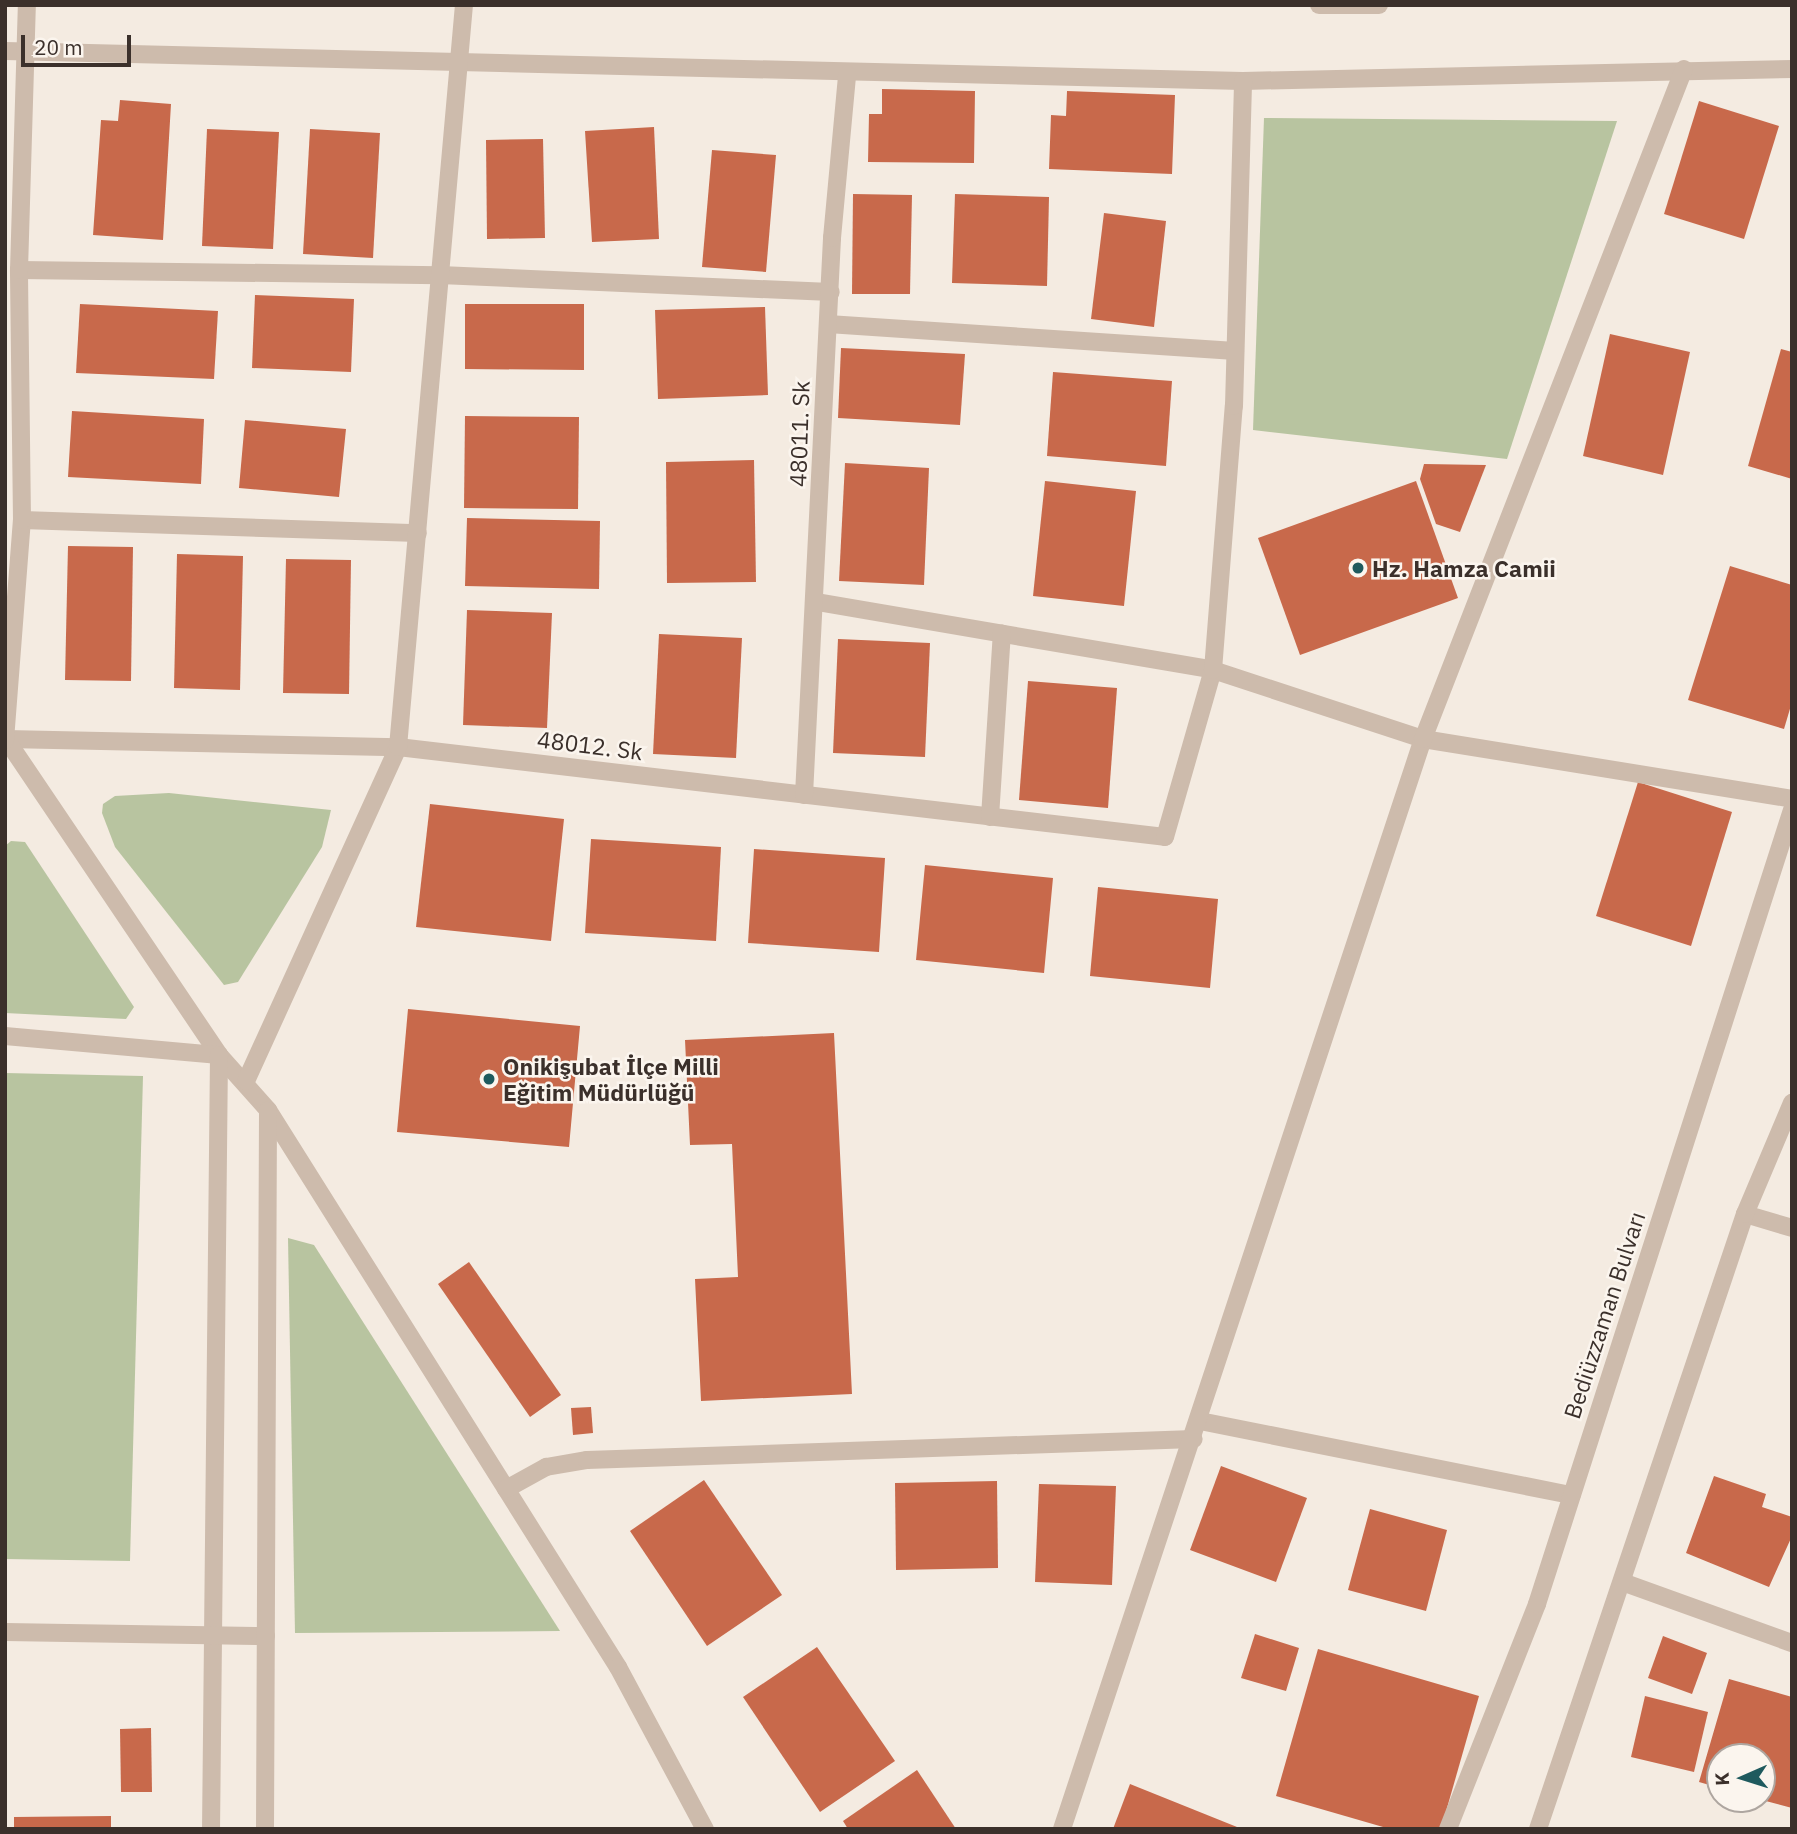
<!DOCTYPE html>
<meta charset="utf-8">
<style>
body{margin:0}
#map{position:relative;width:1797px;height:1834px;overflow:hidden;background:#f4ebe1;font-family:"IBM Plex Sans",sans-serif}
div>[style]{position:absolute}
.green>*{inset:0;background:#b8c4a0}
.building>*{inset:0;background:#c8694b}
.minor>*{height:18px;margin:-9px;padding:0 9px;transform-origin:9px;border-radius:9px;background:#cdbbac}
.dots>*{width:19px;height:19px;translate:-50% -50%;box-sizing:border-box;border:4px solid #fbf5ee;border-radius:50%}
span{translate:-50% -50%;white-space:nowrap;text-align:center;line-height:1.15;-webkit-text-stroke:5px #fbf5ee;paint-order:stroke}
.street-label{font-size:23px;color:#3b302b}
.poi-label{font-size:23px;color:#3b302b;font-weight:700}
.left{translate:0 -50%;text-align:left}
.frame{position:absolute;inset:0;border:7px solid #3b302b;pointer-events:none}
.north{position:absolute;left:1706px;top:1743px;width:70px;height:70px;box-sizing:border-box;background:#fbf5ee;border:2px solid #aea6a0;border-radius:50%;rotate:267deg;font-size:19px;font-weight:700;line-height:28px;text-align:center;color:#3b302b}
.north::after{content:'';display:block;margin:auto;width:24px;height:32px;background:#1f5a5e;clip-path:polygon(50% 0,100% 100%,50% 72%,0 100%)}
.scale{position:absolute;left:21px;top:35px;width:110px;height:32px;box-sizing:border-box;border:4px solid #3b302b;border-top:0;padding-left:9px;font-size:21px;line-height:24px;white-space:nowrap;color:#3b302b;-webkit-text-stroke:5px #fbf5ee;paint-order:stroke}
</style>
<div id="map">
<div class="green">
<i style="clip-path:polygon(1264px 118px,1617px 121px,1507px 459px,1253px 430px)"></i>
<i style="clip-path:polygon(169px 793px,331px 810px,322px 847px,238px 982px,224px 985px,115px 847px,102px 813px,103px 804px,115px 796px)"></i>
<i style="clip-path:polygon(11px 841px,25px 842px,134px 1007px,126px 1019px,5px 1013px,5px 846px)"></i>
<i style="clip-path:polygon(5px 1073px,143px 1076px,130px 1561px,5px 1559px)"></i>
<i style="clip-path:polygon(288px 1238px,314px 1245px,560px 1631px,295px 1633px)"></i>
</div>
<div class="building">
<i style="clip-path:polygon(882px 89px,975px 91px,974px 163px,868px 162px,869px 114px,882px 114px)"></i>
<i style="clip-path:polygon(1067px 91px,1175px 95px,1172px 174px,1049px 169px,1051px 115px,1066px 116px)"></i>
<i style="clip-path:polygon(120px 100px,171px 104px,163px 240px,93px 235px,101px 120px,118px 121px)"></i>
<i style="clip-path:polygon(1699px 101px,1779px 126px,1744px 239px,1664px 214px)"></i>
<i style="clip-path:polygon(654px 127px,659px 239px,592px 242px,585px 131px)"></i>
<i style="clip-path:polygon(207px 129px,279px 132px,273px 249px,202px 246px)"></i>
<i style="clip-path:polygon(310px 129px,380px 133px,373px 258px,303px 254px)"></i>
<i style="clip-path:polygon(543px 139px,545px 238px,487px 239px,486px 140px)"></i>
<i style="clip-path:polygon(712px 150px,776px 155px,766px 272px,702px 267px)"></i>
<i style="clip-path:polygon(853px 194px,912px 195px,910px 294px,852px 294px)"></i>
<i style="clip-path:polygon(955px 194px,1049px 197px,1047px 286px,952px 283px)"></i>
<i style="clip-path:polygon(1104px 213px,1166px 221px,1154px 327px,1091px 319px)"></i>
<i style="clip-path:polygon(255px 295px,354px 299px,351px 372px,252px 368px)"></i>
<i style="clip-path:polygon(80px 304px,218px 311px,214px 379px,76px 373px)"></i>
<i style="clip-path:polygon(465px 304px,584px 304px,584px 370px,465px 369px)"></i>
<i style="clip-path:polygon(765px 307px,768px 395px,658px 399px,655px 310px)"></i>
<i style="clip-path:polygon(1610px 334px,1690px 352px,1663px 475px,1583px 456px)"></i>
<i style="clip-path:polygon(841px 348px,965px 354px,960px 425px,838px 418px)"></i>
<i style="clip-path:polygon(1781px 349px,1792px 352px,1792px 479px,1748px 466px)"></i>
<i style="clip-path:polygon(1053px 372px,1172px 381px,1166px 466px,1047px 456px)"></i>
<i style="clip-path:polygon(72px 411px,204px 419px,201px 484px,68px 477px)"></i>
<i style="clip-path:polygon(465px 416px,579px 417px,578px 509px,464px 508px)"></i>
<i style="clip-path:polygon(245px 420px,346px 429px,339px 497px,239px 488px)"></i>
<i style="clip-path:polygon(754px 460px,756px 582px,667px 583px,666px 462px)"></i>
<i style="clip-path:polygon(845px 463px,929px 468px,924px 585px,839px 581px)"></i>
<i style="clip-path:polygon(1424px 464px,1486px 465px,1460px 532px,1436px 524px,1420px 479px)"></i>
<i style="clip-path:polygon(1045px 481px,1136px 491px,1124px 606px,1033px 596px)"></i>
<i style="clip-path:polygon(1416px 481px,1458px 598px,1300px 655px,1258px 538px)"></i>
<i style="clip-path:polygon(467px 518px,600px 521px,599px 589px,465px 586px)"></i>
<i style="clip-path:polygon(68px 546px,133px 547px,131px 681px,65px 680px)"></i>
<i style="clip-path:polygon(177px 554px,243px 556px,240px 690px,174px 688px)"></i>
<i style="clip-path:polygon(286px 559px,351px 560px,349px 694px,283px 693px)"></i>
<i style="clip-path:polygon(1730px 566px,1792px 585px,1792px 702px,1784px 729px,1688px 700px)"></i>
<i style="clip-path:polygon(467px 610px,552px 613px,547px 728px,463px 725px)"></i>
<i style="clip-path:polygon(659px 634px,742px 638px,736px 758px,653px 754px)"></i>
<i style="clip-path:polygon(838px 639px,930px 643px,925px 757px,833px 753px)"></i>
<i style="clip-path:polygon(1028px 681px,1117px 688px,1108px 808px,1019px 800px)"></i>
<i style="clip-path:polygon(1638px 782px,1732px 812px,1691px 946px,1596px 916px)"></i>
<i style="clip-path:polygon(430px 804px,564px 819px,551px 941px,416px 927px)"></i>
<i style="clip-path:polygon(591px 839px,721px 847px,716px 941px,585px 933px)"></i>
<i style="clip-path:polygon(754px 849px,885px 858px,879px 952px,748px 943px)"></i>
<i style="clip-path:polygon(925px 865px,1053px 878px,1044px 973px,916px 960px)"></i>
<i style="clip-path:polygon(1098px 887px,1218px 899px,1210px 988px,1090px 976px)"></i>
<i style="clip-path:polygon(408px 1009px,580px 1026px,569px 1147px,397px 1132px)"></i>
<i style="clip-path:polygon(834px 1033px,852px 1394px,701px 1401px,695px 1279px,738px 1277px,732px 1144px,690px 1145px,685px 1040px)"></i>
<i style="clip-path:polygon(469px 1262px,561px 1395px,530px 1417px,438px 1284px)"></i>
<i style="clip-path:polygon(591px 1407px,593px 1433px,573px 1435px,571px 1408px)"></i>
<i style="clip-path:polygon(1221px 1466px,1307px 1498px,1276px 1582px,1190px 1550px)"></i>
<i style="clip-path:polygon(1714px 1476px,1766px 1494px,1762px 1507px,1792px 1517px,1792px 1536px,1769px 1587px,1686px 1553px)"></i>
<i style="clip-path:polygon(704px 1480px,782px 1595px,707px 1646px,630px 1531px)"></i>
<i style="clip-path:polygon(997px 1481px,998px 1568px,896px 1570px,895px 1483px)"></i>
<i style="clip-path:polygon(1039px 1484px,1116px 1486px,1112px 1585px,1035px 1582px)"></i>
<i style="clip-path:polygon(1370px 1509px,1447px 1530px,1426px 1611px,1348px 1590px)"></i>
<i style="clip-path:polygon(1255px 1634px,1299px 1648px,1286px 1691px,1241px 1678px)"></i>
<i style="clip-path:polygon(1663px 1636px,1707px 1653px,1692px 1694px,1648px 1678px)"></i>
<i style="clip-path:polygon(817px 1647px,895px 1761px,820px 1812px,743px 1697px)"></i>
<i style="clip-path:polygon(1318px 1649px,1479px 1696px,1441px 1829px,1390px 1829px,1276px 1796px)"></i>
<i style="clip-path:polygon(1729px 1679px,1792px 1697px,1792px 1808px,1762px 1800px,1762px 1757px,1720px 1757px,1720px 1788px,1699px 1782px)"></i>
<i style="clip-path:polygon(1645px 1696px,1708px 1712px,1694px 1772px,1631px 1757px)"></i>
<i style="clip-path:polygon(151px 1728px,152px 1792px,121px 1792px,120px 1729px)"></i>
<i style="clip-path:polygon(917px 1770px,956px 1829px,848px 1829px,843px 1821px)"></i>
<i style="clip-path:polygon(1130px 1784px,1242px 1829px,1113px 1829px)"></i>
<i style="clip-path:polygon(111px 1816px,111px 1829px,14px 1829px,14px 1817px)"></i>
</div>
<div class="minor">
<i style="left:1319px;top:5px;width:60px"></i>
<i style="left:5px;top:51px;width:1238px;rotate:1.39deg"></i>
<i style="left:1243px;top:81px;width:549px;rotate:-1.25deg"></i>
<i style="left:19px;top:270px;width:421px;rotate:0.7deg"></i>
<i style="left:440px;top:275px;width:391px;rotate:2.5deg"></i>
<i style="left:828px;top:324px;width:408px;rotate:3.8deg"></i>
<i style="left:22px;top:520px;width:396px;rotate:1.9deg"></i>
<i style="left:817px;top:602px;width:402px;rotate:9.7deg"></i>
<i style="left:1213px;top:670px;width:221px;rotate:18.2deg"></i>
<i style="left:1423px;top:739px;width:374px;rotate:9.2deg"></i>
<i style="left:6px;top:739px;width:392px;rotate:1.2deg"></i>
<i style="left:398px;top:747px;width:772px;rotate:6.69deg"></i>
<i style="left:1165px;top:837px;width:174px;rotate:-74deg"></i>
<i style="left:1213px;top:670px;width:265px;rotate:-85.5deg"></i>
<i style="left:1234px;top:406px;width:325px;rotate:-88.4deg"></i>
<i style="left:6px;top:739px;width:381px;rotate:56deg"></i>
<i style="left:219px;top:1055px;width:74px;rotate:48.3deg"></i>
<i style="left:268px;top:1110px;width:658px;rotate:57.86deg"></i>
<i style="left:618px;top:1667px;width:184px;rotate:61.8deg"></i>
<i style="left:5px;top:740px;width:221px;rotate:-85.6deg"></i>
<i style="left:22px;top:520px;width:250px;rotate:-90.7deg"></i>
<i style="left:19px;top:270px;width:265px;rotate:-88.3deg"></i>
<i style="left:804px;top:795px;width:558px;rotate:-87.12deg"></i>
<i style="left:832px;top:238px;width:164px;rotate:-84.7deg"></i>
<i style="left:990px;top:817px;width:184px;rotate:-86.3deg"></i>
<i style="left:5px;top:1036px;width:215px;rotate:5.1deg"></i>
<i style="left:219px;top:1055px;width:774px;rotate:90.59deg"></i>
<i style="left:246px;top:1081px;width:367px;rotate:-65.5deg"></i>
<i style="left:398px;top:747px;width:745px;rotate:-84.92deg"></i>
<i style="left:1745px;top:1214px;width:49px;rotate:16.6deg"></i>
<i style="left:1200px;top:1421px;width:379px;rotate:11.3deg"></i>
<i style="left:506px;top:1489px;width:46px;rotate:-28.8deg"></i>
<i style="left:546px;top:1467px;width:42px;rotate:-9.7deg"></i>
<i style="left:587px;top:1460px;width:607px;rotate:-1.98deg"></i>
<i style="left:1625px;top:1583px;width:177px;rotate:19.8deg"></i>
<i style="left:5px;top:1632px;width:261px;rotate:0.9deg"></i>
<i style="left:265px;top:1829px;width:718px;rotate:-89.76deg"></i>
<i style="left:1062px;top:1829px;width:1148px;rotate:-71.68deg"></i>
<i style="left:1423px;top:739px;width:719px;rotate:-68.72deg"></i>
<i style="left:1448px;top:1829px;width:242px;rotate:-68.4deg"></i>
<i style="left:1537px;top:1604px;width:834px;rotate:-72.2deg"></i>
<i style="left:1538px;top:1829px;width:649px;rotate:-71.4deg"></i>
<i style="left:1745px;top:1214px;width:121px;rotate:-67.1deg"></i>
</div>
<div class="dots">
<i style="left:1358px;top:568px;background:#1f5a5e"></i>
<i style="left:489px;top:1079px;background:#1f5a5e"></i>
</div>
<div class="street-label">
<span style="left:799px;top:434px;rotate:-88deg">48011. Sk</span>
<span style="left:590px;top:745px;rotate:7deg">48012. Sk</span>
<span style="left:1604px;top:1315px;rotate:-72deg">Bediüzzaman Bulvarı</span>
</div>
<div class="poi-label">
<span class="left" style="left:1372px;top:568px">Hz. Hamza Camii</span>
<span class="left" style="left:503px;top:1079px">Onikişubat İlçe Milli<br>Eğitim Müdürlüğü</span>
</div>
<div class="frame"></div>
<div class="north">K</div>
<div class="scale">20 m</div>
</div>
